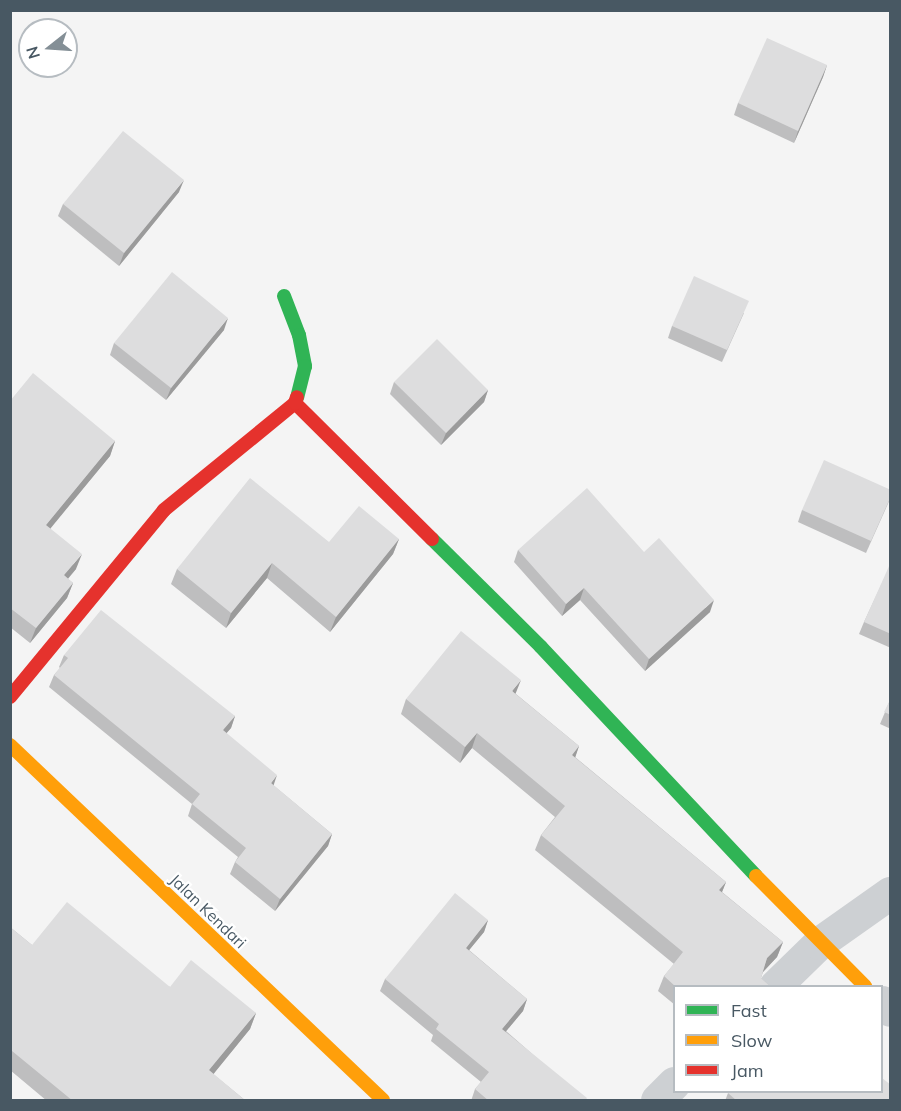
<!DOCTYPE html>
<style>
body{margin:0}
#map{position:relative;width:901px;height:1111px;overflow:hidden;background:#f4f4f4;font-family:Mulish,sans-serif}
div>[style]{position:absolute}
.street>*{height:33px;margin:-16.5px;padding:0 16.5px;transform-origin:16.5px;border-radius:16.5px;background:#cdd0d3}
.fast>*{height:14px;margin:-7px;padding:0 7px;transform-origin:7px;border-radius:7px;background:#30b455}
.slow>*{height:14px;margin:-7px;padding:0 7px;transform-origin:7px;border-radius:7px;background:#ff9f0a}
.jam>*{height:14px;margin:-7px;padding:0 7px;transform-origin:7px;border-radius:7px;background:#e5322d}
.wall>*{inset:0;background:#bebebf}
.shaded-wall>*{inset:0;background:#9b9b9b}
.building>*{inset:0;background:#ddddde}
span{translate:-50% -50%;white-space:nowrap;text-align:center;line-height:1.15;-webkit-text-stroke:4.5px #fff;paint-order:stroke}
.street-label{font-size:16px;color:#485863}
.frame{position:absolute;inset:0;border:12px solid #485863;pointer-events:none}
.legend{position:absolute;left:673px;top:985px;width:210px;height:108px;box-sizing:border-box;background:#fff;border:2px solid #b6bcc1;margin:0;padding:8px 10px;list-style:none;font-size:18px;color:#485863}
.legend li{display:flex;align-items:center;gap:12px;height:30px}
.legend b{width:30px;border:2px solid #b6bcc1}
.north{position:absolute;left:18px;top:18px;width:60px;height:60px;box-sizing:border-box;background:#fff;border:2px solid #b6bcc1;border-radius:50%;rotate:253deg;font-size:16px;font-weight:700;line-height:24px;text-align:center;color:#485863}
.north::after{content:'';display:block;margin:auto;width:21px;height:27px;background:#848f96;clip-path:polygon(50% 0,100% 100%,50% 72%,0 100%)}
</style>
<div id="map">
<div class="street">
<i style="left:775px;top:986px;width:62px;rotate:-44.3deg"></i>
<i style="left:819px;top:943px;width:87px;rotate:-35.2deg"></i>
<i style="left:882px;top:1002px;width:11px;rotate:45deg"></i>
<i style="left:657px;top:1100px;width:24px;rotate:-45deg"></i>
</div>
<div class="fast">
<i style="left:284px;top:296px;width:42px;rotate:69deg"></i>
<i style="left:299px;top:335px;width:32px;rotate:79deg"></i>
<i style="left:305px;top:366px;width:32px;rotate:104deg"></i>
<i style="left:432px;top:539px;width:153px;rotate:44.7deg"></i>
<i style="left:541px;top:647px;width:314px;rotate:46.8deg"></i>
</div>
<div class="slow">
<i style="left:10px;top:745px;width:515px;rotate:43.58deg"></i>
<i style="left:756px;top:876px;width:155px;rotate:45.3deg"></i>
</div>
<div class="jam">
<i style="left:295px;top:403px;width:193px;rotate:44.8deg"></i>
<i style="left:10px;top:697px;width:242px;rotate:-50.5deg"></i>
<i style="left:164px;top:510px;width:169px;rotate:-39.2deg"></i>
<i style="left:295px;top:403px;width:6px;rotate:-72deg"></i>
</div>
<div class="wall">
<i style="clip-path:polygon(827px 65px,823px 77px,794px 143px,734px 115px,738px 103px)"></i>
<i style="clip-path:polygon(179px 192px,119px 266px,58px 216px,63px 204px)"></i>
<i style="clip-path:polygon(744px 313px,722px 362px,668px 338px,672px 326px)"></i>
<i style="clip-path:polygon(224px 330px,166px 400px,110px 355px,114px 343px)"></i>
<i style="clip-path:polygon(394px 382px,488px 390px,484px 402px,441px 445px,390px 394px)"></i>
<i style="clip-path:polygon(10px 401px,115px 441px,110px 456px,50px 528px,76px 569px,68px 579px,73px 583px,67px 598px,30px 643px,10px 627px)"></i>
<i style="clip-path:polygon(891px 497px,866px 553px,798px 522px,802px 510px)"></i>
<i style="clip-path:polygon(399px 539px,393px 554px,330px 632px,267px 578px,226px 628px,171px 584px,177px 569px,329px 542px)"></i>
<i style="clip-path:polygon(518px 550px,644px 552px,710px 612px,645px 671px,580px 600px,562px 616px,514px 562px)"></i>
<i style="clip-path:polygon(891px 564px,891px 648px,859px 634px,864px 622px)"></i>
<i style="clip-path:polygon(64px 655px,235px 716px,231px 728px,226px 733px,273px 785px,332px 834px,328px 846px,275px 911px,230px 874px,235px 862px,238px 857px,188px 816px,192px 804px,49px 687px,54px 675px,60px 668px,59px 667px)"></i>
<i style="clip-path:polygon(516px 694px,579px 746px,575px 757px,726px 882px,722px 892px,783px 942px,777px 957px,763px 972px,761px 978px,771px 987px,675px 987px,675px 1005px,658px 991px,664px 976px,674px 964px,535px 850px,541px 835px,555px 817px,472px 748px,460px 763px,401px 714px,406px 699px)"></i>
<i style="clip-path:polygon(891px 698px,891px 729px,880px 724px)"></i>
<i style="clip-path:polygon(488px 920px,484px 932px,469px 950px,527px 999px,523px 1011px,506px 1031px,586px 1101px,471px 1101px,475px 1089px,481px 1082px,431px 1041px,433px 1035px,380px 991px,385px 979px)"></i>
<i style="clip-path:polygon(10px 927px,32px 945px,256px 1013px,250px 1029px,213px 1074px,246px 1101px,47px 1101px,10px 1070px)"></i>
<i style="clip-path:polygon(728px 1093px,891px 1101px,725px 1101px)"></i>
</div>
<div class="shaded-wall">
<i style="clip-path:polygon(827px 65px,823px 77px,794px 143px,798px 131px)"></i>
<i style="clip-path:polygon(184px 180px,179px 192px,119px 266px,124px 253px)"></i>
<i style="clip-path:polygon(228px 318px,224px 330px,166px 400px,171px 388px)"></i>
<i style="clip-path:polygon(488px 390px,484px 402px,441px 445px,446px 433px)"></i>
<i style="clip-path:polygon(115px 441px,110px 456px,41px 540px,46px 525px)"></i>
<i style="clip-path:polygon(399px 539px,393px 554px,330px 632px,336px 617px)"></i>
<i style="clip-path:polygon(82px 554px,76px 569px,58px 590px,64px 575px)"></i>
<i style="clip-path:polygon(272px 563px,267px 578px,226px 628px,231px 613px)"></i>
<i style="clip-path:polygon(73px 583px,67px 598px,30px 643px,36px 628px)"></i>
<i style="clip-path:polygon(584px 588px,580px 600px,562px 616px,566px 604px)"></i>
<i style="clip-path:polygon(714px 600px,710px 612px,645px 671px,649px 659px)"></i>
<i style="clip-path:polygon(521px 680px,515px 695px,512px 691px)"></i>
<i style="clip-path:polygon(235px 716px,231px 728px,219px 742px,223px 730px)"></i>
<i style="clip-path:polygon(477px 733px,472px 748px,460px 763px,465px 747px)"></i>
<i style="clip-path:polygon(579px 746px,574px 761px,572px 755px)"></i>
<i style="clip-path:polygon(277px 775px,273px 787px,271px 783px)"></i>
<i style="clip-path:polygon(332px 834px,328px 846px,275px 911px,280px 899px)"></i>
<i style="clip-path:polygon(726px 882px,720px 897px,719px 890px)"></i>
<i style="clip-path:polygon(488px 920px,484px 932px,461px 960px,466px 948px)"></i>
<i style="clip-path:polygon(783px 942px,777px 957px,762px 973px,767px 958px)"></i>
<i style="clip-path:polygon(527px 999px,523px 1011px,498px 1041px,502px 1029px)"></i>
<i style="clip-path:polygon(256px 1013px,250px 1029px,203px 1087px,209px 1070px)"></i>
</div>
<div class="building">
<i style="clip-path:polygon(767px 38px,827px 65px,798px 131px,738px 103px)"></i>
<i style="clip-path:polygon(123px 131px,184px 180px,124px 253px,63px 204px)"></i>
<i style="clip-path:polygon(172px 272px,228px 318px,171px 388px,114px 343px)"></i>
<i style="clip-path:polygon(694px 276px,749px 301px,727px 350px,672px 326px)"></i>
<i style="clip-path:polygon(437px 339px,488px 390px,446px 433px,394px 382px)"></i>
<i style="clip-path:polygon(33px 373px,115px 441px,46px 525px,82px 554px,64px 575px,73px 583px,36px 628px,10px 608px,10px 401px)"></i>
<i style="clip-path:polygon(824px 460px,891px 490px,891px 496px,871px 541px,802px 510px)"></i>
<i style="clip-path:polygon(250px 478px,329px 542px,359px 506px,399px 539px,336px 617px,272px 563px,231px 613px,177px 569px)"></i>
<i style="clip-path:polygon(587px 488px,644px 552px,659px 538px,714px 600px,649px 659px,584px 588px,566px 604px,518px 550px)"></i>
<i style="clip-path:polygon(890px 564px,891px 564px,891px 634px,864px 622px)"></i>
<i style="clip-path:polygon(101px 610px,235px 716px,223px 730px,277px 775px,271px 783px,332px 834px,280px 899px,235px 862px,246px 848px,192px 804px,200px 794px,54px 675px,68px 658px,64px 655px)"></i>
<i style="clip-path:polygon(461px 631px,521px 680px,512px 691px,579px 746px,572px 755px,726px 882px,719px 890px,783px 942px,767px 958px,761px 978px,771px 987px,676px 987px,664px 976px,683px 952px,541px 835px,565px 806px,477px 733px,465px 747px,406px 699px)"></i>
<i style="clip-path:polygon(891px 698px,891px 715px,884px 712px)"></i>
<i style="clip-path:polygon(455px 893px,488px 920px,466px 948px,527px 999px,502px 1029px,587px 1098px,585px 1101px,489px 1101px,475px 1089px,489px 1072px,436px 1029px,439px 1024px,385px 979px)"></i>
<i style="clip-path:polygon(67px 902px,170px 987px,191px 960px,256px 1013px,209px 1070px,246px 1101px,73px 1101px,12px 1051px,10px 1053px,10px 927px,32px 945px)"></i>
<i style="clip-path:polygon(882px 1078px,891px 1085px,891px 1101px,737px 1101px,728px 1093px,729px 1092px,882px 1092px)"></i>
</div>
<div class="street-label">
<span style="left:208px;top:911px;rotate:44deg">Jalan Kendari</span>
</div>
<div class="frame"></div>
<ul class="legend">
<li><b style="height:8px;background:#30b455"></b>Fast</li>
<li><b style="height:8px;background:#ff9f0a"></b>Slow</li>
<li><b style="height:8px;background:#e5322d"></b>Jam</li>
</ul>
<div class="north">N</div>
</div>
